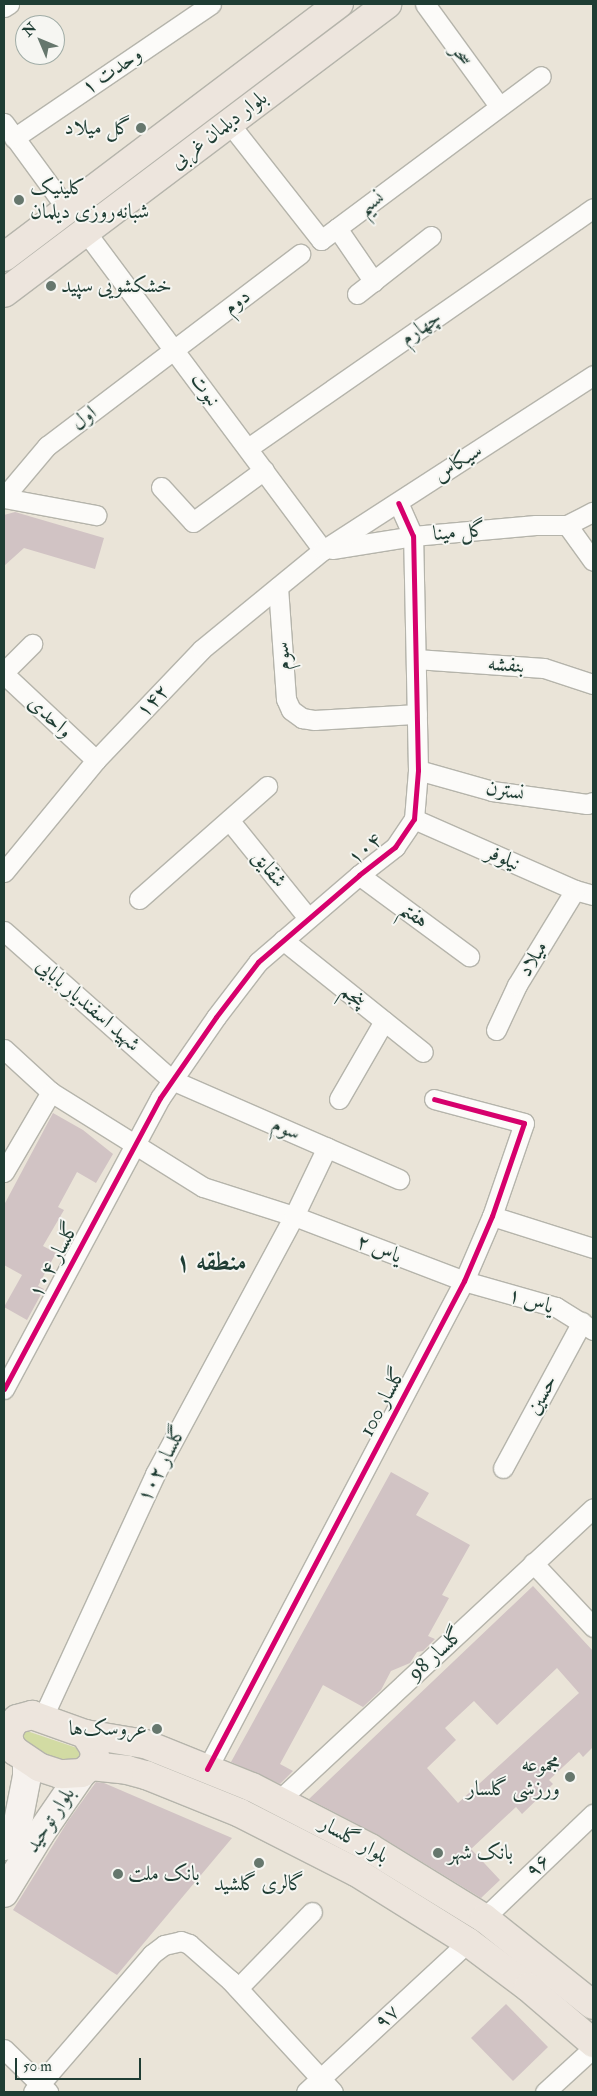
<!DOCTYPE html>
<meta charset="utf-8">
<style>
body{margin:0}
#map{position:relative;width:597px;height:2096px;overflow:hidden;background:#eae4d8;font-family:"IM FELL Double Pica",Amiri,serif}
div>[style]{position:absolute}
.green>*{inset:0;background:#d2dba3}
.building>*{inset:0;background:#d1c3c4}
.roads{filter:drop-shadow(1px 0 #b5b4ab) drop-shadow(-1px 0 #b5b4ab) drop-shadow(0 1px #b5b4ab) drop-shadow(0 -1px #b5b4ab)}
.street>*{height:19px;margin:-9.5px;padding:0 9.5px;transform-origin:9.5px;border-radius:9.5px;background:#fcfbf9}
.secondary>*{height:28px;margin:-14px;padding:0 14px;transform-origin:14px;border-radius:14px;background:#f6f2ee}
.primary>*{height:28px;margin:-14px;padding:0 14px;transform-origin:14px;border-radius:14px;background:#ede5dd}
.cycleway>*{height:5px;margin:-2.5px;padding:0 2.5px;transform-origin:2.5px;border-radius:2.5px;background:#d6006c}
.dots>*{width:14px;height:14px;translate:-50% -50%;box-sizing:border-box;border:2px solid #f6f6f2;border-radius:50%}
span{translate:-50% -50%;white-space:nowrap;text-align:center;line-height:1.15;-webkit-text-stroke:4px #f6f6f2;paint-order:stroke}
.street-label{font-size:21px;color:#1f3d34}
.poi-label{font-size:21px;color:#1f3d34}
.right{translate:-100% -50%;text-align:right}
.left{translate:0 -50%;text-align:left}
.district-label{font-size:26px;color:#1f3d34;font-weight:700}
.frame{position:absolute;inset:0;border:5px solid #1f3d34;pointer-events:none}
.north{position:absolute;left:15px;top:15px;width:50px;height:50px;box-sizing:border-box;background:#f6f6f2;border:1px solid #a0aca6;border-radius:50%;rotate:315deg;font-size:14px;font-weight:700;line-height:20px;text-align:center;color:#1f3d34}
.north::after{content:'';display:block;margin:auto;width:18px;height:22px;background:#66776d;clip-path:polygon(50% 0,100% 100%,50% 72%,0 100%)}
.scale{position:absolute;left:15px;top:2058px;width:126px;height:22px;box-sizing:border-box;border:2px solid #1f3d34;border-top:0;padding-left:6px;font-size:15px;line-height:18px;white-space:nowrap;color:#1f3d34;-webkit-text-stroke:4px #f6f6f2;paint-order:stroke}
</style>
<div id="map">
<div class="green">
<i style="clip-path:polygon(27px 1731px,77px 1748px,81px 1753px,80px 1761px,62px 1764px,23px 1745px,22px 1735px)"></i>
</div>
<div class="building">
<i style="clip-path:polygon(15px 512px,104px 538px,95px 569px,24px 548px,4px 566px,4px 515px)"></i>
<i style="clip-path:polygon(53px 1113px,83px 1130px,113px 1154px,96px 1183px,77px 1172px,58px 1207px,64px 1210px,43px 1246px,56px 1253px,38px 1286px,44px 1289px,27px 1320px,4px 1307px,22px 1275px,4px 1265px,4px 1205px)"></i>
<i style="clip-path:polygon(391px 1472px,429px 1493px,416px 1515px,470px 1545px,442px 1595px,449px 1598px,428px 1636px,435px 1639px,423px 1651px,417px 1652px,410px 1663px,391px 1671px,381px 1690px,363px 1707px,323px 1685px,280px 1764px,293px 1771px,280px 1784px,231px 1762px)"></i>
<i style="clip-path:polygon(evenodd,533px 1586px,593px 1651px,593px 1747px,583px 1757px,579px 1752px,549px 1780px,553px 1784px,522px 1814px,516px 1807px,471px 1849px,500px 1880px,481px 1898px,378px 1835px,309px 1799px,533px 1586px,557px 1668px,579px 1693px,458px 1803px,427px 1768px,456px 1740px,445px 1728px,474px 1701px,497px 1725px,557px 1668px)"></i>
<i style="clip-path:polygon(96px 1782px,104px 1783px,232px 1838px,117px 1975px,13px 1910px,68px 1821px)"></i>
<i style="clip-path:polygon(506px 2004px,548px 2047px,513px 2081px,471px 2038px)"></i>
</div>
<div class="roads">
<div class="street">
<i style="left:425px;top:4px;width:126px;rotate:54deg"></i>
<i style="left:4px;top:7px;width:6px;rotate:-31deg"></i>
<i style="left:4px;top:123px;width:107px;rotate:53.8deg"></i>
<i style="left:229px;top:123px;width:149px;rotate:51.8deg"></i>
<i style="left:321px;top:240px;width:274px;rotate:-36.7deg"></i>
<i style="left:14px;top:138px;width:238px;rotate:-34.2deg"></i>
<i style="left:337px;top:228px;width:65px;rotate:55.6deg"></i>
<i style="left:85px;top:231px;width:398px;rotate:53.3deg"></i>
<i style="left:357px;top:294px;width:94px;rotate:-38.1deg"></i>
<i style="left:248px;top:448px;width:420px;rotate:-34.8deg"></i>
<i style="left:161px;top:487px;width:47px;rotate:47.6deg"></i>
<i style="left:193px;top:522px;width:88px;rotate:-36.2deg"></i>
<i style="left:4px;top:497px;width:67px;rotate:-49.9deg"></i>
<i style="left:47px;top:446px;width:318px;rotate:-37.2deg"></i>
<i style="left:4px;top:498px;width:94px;rotate:10.5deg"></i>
<i style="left:567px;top:525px;width:44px;rotate:54.2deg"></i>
<i style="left:332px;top:549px;width:82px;rotate:-9.1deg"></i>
<i style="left:413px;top:536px;width:123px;rotate:-5.1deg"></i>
<i style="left:536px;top:525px;width:31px"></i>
<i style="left:567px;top:525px;width:29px;rotate:-27deg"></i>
<i style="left:278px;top:587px;width:112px;rotate:85.9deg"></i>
<i style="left:286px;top:699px;width:12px;rotate:66deg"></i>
<i style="left:291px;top:710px;width:14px;rotate:36deg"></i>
<i style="left:302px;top:718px;width:13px;rotate:9deg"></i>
<i style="left:315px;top:720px;width:102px;rotate:-3.4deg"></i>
<i style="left:416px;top:659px;width:128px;rotate:4deg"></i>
<i style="left:544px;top:668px;width:52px;rotate:18.1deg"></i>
<i style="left:4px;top:672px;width:40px;rotate:-45deg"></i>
<i style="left:4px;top:674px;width:126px;rotate:43.1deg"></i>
<i style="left:418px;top:770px;width:77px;rotate:15.8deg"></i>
<i style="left:492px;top:791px;width:96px;rotate:7.8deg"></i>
<i style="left:587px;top:804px;width:6px;rotate:-18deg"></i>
<i style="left:414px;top:819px;width:176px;rotate:23.8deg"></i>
<i style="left:575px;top:890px;width:19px;rotate:16deg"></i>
<i style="left:229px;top:820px;width:126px;rotate:51.1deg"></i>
<i style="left:4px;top:872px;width:145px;rotate:-50.6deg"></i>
<i style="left:96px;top:760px;width:153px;rotate:-46.3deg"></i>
<i style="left:202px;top:649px;width:156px;rotate:-39.3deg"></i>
<i style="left:323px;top:550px;width:322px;rotate:-32.9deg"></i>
<i style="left:359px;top:875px;width:137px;rotate:36.4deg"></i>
<i style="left:139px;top:899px;width:171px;rotate:-41.4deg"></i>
<i style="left:4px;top:931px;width:225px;rotate:41.6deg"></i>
<i style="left:172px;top:1080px;width:248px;rotate:23.6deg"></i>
<i style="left:283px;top:940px;width:179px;rotate:38.7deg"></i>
<i style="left:496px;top:1030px;width:50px;rotate:-65deg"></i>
<i style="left:517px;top:985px;width:111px;rotate:-58.6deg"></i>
<i style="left:4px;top:1049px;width:64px;rotate:42.5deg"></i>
<i style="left:51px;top:1092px;width:179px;rotate:32deg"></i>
<i style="left:203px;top:1187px;width:96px;rotate:17.7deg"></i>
<i style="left:294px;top:1216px;width:182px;rotate:20.9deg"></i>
<i style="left:464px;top:1281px;width:96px;rotate:15.8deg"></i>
<i style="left:556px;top:1307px;width:44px;rotate:31.9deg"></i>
<i style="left:339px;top:1099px;width:90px;rotate:-60deg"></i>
<i style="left:4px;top:1172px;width:93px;rotate:-59.6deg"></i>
<i style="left:492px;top:1216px;width:106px;rotate:17.6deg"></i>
<i style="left:4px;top:1389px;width:330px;rotate:-61.8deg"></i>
<i style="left:160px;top:1098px;width:98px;rotate:-55.3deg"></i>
<i style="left:216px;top:1017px;width:69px;rotate:-52.6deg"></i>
<i style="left:258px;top:962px;width:133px;rotate:-40.7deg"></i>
<i style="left:359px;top:875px;width:46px;rotate:-37.9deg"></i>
<i style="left:395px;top:847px;width:34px;rotate:-56deg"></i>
<i style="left:414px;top:819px;width:49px;rotate:-85.3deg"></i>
<i style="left:418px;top:770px;width:234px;rotate:-91.2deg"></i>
<i style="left:413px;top:536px;width:36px;rotate:-114deg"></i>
<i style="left:503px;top:1468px;width:166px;rotate:-61.6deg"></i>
<i style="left:533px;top:1563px;width:88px;rotate:46.8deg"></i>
<i style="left:42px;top:1719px;width:270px;rotate:-65.2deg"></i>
<i style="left:155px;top:1474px;width:293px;rotate:-61.7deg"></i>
<i style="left:294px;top:1216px;width:76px;rotate:-64.4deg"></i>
<i style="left:207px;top:1769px;width:552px;rotate:-62.23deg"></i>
<i style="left:464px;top:1281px;width:71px;rotate:-66.7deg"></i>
<i style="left:492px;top:1216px;width:98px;rotate:-71deg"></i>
<i style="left:524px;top:1123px;width:93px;rotate:-165.1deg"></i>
<i style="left:278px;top:1801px;width:430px;rotate:-42.9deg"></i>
<i style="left:484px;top:1918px;width:151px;rotate:-43.7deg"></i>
<i style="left:238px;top:1988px;width:106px;rotate:-45.8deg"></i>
<i style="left:4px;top:2049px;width:62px;rotate:44.3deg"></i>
<i style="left:33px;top:2092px;width:182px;rotate:-49.2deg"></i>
<i style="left:152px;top:1954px;width:15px;rotate:-37deg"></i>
<i style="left:164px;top:1945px;width:17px;rotate:-13deg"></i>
<i style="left:181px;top:1941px;width:9px;rotate:21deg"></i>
<i style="left:189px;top:1944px;width:55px;rotate:41.3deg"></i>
<i style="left:230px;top:1980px;width:152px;rotate:47.4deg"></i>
<i style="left:306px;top:2092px;width:221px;rotate:-42.8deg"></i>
<i style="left:545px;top:2092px;width:65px;rotate:-42.5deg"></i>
</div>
<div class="secondary">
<i style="left:4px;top:1846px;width:28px;rotate:-60deg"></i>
<i style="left:18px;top:1822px;width:47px;rotate:-78.9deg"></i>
<i style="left:27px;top:1776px;width:16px;rotate:-90deg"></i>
<i style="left:4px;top:1893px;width:69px;rotate:-58.6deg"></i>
<i style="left:40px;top:1834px;width:74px;rotate:-55.5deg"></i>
</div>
<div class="primary">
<i style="left:4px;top:257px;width:420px;rotate:-37.1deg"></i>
<i style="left:4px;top:293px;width:480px;rotate:-37deg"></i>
<i style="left:32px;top:1715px;width:56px;rotate:19.7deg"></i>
<i style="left:85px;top:1734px;width:17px;rotate:57deg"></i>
<i style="left:94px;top:1748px;width:9px;rotate:84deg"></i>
<i style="left:95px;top:1757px;width:10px;rotate:114deg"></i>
<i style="left:91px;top:1766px;width:11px;rotate:142deg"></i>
<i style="left:82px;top:1773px;width:22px;rotate:177deg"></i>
<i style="left:60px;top:1774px;width:22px;rotate:-162deg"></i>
<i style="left:39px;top:1767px;width:29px;rotate:-146deg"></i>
<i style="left:15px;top:1751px;width:9px;rotate:-126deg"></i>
<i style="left:10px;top:1744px;width:10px;rotate:-101deg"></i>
<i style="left:8px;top:1734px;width:10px;rotate:-66deg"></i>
<i style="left:12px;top:1725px;width:8px;rotate:-50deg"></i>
<i style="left:17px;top:1719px;width:16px;rotate:-15deg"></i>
<i style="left:85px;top:1734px;width:61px;rotate:9.5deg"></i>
<i style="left:145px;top:1744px;width:115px;rotate:21.9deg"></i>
<i style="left:252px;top:1787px;width:133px;rotate:27.3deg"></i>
<i style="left:370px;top:1848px;width:134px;rotate:31.6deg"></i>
<i style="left:484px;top:1918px;width:139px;rotate:38.6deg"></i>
<i style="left:91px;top:1766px;width:36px;rotate:6deg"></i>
<i style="left:127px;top:1770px;width:20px;rotate:15deg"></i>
<i style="left:146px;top:1775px;width:101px;rotate:22deg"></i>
<i style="left:240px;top:1813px;width:130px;rotate:27deg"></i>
<i style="left:356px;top:1872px;width:132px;rotate:32deg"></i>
<i style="left:468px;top:1942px;width:75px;rotate:36.9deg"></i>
<i style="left:528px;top:1987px;width:86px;rotate:40.7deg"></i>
</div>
</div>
<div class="cycleway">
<i style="left:4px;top:1389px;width:330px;rotate:-61.8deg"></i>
<i style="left:160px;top:1098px;width:98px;rotate:-55.3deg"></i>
<i style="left:216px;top:1017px;width:69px;rotate:-52.6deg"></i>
<i style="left:258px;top:962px;width:133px;rotate:-40.7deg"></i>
<i style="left:359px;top:875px;width:46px;rotate:-37.9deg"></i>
<i style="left:395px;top:847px;width:34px;rotate:-56deg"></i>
<i style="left:414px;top:819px;width:49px;rotate:-85.3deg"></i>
<i style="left:418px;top:770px;width:234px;rotate:-91.2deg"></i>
<i style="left:413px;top:536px;width:36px;rotate:-114deg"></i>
<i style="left:207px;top:1769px;width:552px;rotate:-62.23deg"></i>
<i style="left:464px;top:1281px;width:71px;rotate:-66.7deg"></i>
<i style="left:492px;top:1216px;width:98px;rotate:-71deg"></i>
<i style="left:524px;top:1123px;width:93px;rotate:-165.1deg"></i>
</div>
<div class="dots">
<i style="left:141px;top:128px;background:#66776d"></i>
<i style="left:19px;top:200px;background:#66776d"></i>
<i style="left:51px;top:286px;background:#66776d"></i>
<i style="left:157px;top:1729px;background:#66776d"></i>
<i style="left:570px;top:1777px;background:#66776d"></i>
<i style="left:438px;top:1853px;background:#66776d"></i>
<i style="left:259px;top:1863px;background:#66776d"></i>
<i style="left:118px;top:1874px;background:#66776d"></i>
</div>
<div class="street-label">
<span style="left:462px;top:55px;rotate:54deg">سحر</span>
<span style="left:112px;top:71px;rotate:-34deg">وحدت ۱</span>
<span style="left:219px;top:130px;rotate:-37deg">بلوار دیلمان غربی</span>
<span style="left:371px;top:203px;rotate:-37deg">نسیم</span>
<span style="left:237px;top:302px;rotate:-37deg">دوم</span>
<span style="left:421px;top:328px;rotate:-35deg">چهارم</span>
<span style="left:205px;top:390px;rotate:53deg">نبوت</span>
<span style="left:84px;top:418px;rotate:-37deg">اول</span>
<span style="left:458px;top:463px;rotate:-33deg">سیکاس</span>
<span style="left:459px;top:532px;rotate:-5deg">گل مینا</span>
<span style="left:283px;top:656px;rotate:-94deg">سوم</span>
<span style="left:506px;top:665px;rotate:4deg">بنفشه</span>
<span style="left:153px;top:701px;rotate:-46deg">۱۴۲</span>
<span style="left:50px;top:717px;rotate:43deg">واحدی</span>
<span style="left:505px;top:791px;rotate:10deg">نسترن</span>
<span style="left:365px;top:849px;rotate:-40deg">۱۰۴</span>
<span style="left:503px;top:858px;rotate:24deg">نیلوفر</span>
<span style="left:269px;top:869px;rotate:51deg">شقایق</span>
<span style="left:414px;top:915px;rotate:36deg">هفتم</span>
<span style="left:533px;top:959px;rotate:-59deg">میلاد</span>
<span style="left:353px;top:996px;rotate:39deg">پنجم</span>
<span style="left:88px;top:1005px;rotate:41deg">شهید اسفندیار بابایی</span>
<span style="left:286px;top:1129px;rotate:23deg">سوم</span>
<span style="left:379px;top:1249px;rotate:21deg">یاس ۲</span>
<span style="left:54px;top:1260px;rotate:-62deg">گلسار ۱۰۴</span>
<span style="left:531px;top:1301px;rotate:17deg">یاس ۱</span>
<span style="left:542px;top:1395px;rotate:-61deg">حسین</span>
<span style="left:383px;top:1402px;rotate:-62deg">گلسار 100</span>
<span style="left:162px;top:1464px;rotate:-63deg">گلسار ۱۰۲</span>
<span style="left:436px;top:1654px;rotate:-43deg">گلسار 98</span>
<span style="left:50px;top:1820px;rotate:-57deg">بلوار توحید</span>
<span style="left:354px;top:1840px;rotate:29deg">بلوار گلسار</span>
<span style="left:538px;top:1866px;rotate:-44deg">۹۶</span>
<span style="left:387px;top:2017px;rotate:-43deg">۹۷</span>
</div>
<div class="poi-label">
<span class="right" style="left:131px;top:128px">گل میلاد</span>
<span class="left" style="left:30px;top:200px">کلینیک<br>شبانه‌روزی دیلمان</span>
<span class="left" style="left:61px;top:286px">خشکشویی سپید</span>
<span class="right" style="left:147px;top:1729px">عروسک‌ها</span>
<span class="right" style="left:560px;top:1777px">مجموعه<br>ورزشی گلسار</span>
<span class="left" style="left:448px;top:1853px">بانک شهر</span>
<span class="left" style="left:128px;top:1874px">بانک ملت</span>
<span style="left:259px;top:1884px">گالری گلشید</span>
</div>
<div class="district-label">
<span style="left:211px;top:1263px">منطقه ۱</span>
</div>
<div class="frame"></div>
<div class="north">N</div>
<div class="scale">50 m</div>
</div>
